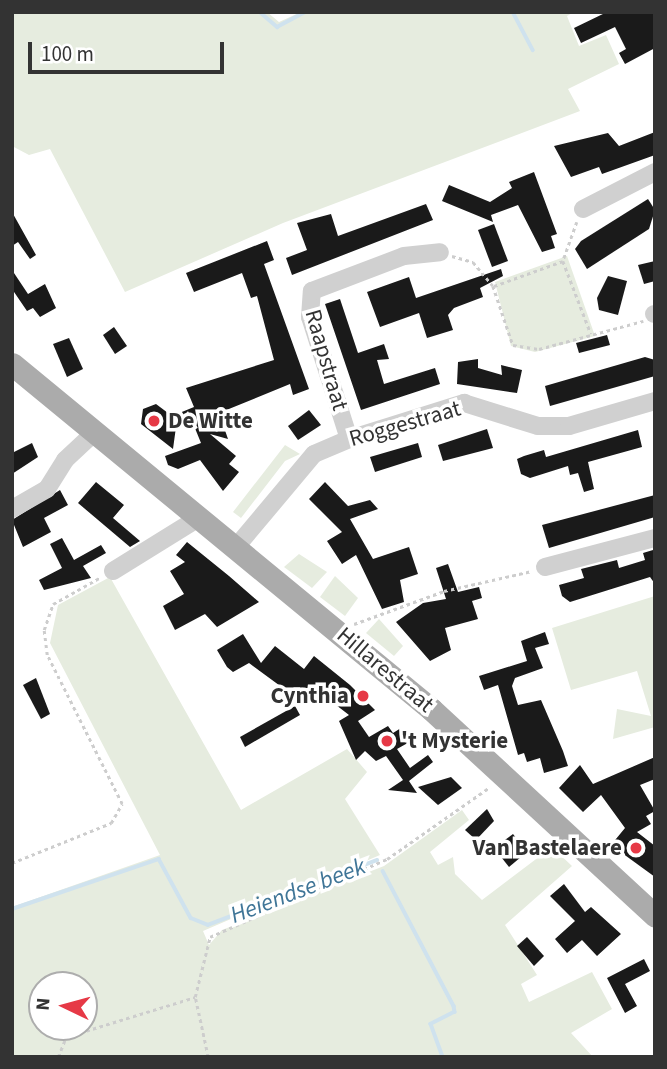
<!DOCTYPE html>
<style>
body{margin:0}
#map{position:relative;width:667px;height:1069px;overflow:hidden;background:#fff;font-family:"Source Sans 3",sans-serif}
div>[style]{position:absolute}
.green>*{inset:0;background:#e6ecdf}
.stream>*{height:3.5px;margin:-1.75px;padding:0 1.75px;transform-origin:1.75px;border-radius:1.75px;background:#cfe2ee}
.building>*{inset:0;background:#1a1a1a}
.path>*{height:2.5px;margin-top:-1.25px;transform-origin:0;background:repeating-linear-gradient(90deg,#cdcdcd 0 3.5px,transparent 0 7px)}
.minor>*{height:18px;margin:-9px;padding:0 9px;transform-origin:9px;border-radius:9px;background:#d0d0d0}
.major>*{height:23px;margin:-11.5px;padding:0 11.5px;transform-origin:11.5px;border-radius:11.5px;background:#ababab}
.dots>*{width:19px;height:19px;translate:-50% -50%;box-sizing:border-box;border:4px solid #fff;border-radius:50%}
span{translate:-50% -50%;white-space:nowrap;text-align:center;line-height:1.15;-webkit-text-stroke:7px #fff;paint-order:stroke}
.street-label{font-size:23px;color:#333}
.poi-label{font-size:23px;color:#333;font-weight:700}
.left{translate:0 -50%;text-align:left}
.right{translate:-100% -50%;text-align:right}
.water-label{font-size:24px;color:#3f7597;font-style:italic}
.frame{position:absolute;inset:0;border:14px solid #333;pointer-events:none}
.north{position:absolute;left:28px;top:971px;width:70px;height:70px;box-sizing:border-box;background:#fff;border:2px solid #adadad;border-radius:50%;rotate:275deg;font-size:19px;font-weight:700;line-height:28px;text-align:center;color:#333}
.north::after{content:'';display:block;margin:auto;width:24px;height:32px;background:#e63946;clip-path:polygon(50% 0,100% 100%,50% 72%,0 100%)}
.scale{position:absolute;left:28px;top:42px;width:196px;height:32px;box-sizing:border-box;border:4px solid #333;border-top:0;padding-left:9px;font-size:21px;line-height:24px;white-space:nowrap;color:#333;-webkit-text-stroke:5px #fff;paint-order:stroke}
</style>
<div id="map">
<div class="green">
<i style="clip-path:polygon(12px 12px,267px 12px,279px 22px,301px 12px,574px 12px,567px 16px,579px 46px,606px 35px,619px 64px,568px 89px,580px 111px,283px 223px,125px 292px,50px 149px,29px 155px,12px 146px)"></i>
<i style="clip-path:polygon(567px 256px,595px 336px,535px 352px,511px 346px,495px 282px)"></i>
<i style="clip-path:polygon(285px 445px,300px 454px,285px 461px,241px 518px,233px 512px)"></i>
<i style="clip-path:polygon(299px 554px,327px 572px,312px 588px,284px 567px)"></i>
<i style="clip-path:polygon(335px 576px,358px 598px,345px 616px,320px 597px)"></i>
<i style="clip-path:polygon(evenodd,110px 577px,241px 810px,347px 749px,367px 772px,345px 799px,380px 855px,203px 931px,209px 945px,222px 930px,384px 866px,462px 810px,469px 820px,430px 852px,438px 865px,453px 857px,455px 874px,482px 900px,552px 847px,572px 866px,505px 925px,537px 975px,521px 984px,529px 1002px,592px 972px,612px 1009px,571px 1033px,593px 1057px,12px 1057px,12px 907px,160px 855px,50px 643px,58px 605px,110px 577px,42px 985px,84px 985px,84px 1027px,42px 1027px,42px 985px)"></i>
<i style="clip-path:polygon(655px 596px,655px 727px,613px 739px,617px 709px,651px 716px,637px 671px,571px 690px,552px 628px)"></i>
<i style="clip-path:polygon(379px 619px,403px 646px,394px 656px,366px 633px)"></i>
</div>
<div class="stream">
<i style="left:260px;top:12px;width:23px;rotate:41deg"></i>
<i style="left:277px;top:27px;width:32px;rotate:-28deg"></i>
<i style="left:513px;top:12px;width:43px;rotate:62.2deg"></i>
<i style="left:383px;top:871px;width:153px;rotate:62.3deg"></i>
<i style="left:454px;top:1006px;width:6px;rotate:81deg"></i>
<i style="left:455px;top:1012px;width:27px;rotate:153deg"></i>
<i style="left:431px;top:1024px;width:35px;rotate:70deg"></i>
<i style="left:12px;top:909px;width:155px;rotate:-18.8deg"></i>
<i style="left:159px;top:859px;width:67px;rotate:61.5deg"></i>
<i style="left:191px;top:918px;width:18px;rotate:22deg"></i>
<i style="left:208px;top:925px;width:181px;rotate:-21deg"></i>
</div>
<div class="building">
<i style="clip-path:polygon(607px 12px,655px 12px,655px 48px,625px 64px,619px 53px,626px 49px,615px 27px,581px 43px,574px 28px)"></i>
<i style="clip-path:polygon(655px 132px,655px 155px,602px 174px,599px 167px,571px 177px,554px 146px,608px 133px,619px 146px)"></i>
<i style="clip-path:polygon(534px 172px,557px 234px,551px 236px,555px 248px,542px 252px,518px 205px,491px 215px,493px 222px,442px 201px,449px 185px,490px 202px,512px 188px,509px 182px)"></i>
<i style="clip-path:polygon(648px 199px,655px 210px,649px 229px,587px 269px,575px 249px,581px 241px)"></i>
<i style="clip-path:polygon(426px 204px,433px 220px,292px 275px,286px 258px,307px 250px,297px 223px,331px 214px,338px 236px)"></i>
<i style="clip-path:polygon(12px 212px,36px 255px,30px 259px,18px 242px,12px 246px)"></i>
<i style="clip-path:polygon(494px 224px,508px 261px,492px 267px,478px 230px)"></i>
<i style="clip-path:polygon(267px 241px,274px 260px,264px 264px,309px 389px,293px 395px,290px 384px,219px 413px,228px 439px,210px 434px,236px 456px,229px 464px,239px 472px,223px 491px,200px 460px,178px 469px,168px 465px,165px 456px,201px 443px,188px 411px,176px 427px,173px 449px,141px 424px,143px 409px,156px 404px,172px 416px,194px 407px,186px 388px,274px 360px,257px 296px,251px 298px,242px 273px,194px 292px,186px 273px)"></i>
<i style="clip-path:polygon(655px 261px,655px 281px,644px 284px,638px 265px)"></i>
<i style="clip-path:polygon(501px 269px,503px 276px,480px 288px,483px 297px,454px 308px,448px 315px,453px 330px,427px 338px,419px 313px,380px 327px,367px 292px,409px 277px,416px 298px)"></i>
<i style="clip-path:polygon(12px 270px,28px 294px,45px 284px,56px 308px,40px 317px,33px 308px,27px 311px,12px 289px)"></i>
<i style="clip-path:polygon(608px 276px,627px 281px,618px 315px,599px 310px,597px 298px)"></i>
<i style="clip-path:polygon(340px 299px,358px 353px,384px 344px,389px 359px,377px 360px,384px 384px,435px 368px,440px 384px,361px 410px,325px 304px)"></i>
<i style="clip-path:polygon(114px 327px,127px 346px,115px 354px,103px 335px)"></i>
<i style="clip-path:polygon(607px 335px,610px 345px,579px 353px,576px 343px)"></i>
<i style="clip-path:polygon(69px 338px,83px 369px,67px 377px,53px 344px)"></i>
<i style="clip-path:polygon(645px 357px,655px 360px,655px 376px,550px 406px,545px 386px)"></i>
<i style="clip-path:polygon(478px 359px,478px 368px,502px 375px,501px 365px,522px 370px,517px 393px,457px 384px,458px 362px)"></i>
<i style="clip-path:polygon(309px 410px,321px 425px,298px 440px,288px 426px)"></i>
<i style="clip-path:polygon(487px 429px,493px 448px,443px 461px,438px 445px)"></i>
<i style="clip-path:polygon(638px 430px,642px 447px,588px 462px,594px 489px,584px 492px,578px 473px,570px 475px,568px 466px,530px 478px,521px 474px,517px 459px,524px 456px,544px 450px,546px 457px)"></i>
<i style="clip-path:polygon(32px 443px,38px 457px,12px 474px,12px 453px)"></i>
<i style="clip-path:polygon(418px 443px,422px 457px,375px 472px,370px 457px)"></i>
<i style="clip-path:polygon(96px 482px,124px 505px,113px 518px,140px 541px,130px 547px,78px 503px)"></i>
<i style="clip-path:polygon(325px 482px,348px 506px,370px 500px,378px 509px,350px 519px,373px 559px,409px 547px,418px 574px,400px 580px,404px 602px,382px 609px,356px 555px,342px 564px,327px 541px,342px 532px,309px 499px)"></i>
<i style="clip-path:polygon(60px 490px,68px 505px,44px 518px,51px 532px,23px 547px,12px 520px)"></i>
<i style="clip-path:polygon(655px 495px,655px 517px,549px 548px,542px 525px)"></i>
<i style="clip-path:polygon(62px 538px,74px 560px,101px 545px,106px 553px,83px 566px,91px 578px,44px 590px,39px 580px,62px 568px,50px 544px)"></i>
<i style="clip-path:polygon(187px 542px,229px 576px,259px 602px,217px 627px,205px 614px,175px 630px,163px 606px,184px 594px,170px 571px,185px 562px,176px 555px)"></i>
<i style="clip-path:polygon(653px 550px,655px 584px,650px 577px,570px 602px,562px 596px,559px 585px,584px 578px,581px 569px,617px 560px,619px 568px,645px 560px,643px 553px)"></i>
<i style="clip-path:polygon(448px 564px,458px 592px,479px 587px,482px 598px,472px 601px,478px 619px,445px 628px,451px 650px,430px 661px,396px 622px,423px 603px,446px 599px,436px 568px)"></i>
<i style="clip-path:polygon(545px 632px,549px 644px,535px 648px,543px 668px,515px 678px,512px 686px,518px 705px,541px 700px,563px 751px,568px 766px,544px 773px,540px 758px,527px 762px,524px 753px,518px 755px,498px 685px,484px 690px,479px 676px,527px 661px,521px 641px)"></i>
<i style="clip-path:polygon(243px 634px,261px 663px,275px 646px,304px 669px,314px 656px,350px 685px,375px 710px,358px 721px,369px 737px,388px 726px,393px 733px,401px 728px,413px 740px,397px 749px,410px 768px,428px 755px,433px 762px,409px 781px,417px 793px,388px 790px,403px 780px,386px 756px,376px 761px,365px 751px,356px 760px,339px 721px,349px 715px,314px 688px,302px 702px,249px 663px,233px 672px,227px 667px,217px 650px)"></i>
<i style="clip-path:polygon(36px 678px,50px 714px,41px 719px,23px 685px)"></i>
<i style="clip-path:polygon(295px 706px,300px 715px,245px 747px,240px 737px)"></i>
<i style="clip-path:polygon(655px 757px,655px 779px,640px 785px,655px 811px,646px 816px,651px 824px,637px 832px,655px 846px,655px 877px,611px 845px,625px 828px,601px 795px,583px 812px,559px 788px,580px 765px,593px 784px)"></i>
<i style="clip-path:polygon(451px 777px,462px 788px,438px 805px,418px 787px)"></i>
<i style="clip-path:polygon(487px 809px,494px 821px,476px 840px,465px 830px)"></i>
<i style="clip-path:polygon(513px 834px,527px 852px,509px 867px,494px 848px)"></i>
<i style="clip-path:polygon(564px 884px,585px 912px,591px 907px,621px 934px,597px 956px,582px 940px,567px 953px,555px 939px,575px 921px,550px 896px)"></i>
<i style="clip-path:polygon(527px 937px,544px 956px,534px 966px,517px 946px)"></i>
<i style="clip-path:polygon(644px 959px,650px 971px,625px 984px,637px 1006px,625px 1013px,607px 978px)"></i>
</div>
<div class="path">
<i style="left:577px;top:222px;width:41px;rotate:109.7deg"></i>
<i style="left:563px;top:261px;width:78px;rotate:69deg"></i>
<i style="left:452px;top:256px;width:22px;rotate:16deg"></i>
<i style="left:473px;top:262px;width:31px;rotate:50deg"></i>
<i style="left:493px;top:286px;width:62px;rotate:71.3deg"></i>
<i style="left:513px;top:345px;width:26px;rotate:9deg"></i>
<i style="left:539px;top:349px;width:108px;rotate:-15.1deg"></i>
<i style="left:494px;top:286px;width:73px;rotate:-19.9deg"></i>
<i style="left:354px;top:624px;width:96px;rotate:-20.1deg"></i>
<i style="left:444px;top:591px;width:90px;rotate:-12.8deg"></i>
<i style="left:12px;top:863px;width:107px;rotate:-22deg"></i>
<i style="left:111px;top:823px;width:22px;rotate:-60deg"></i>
<i style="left:122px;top:804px;width:167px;rotate:-116.7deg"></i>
<i style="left:47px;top:655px;width:25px;rotate:-97deg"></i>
<i style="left:44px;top:630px;width:28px;rotate:-71deg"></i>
<i style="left:53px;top:604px;width:55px;rotate:-29.4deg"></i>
<i style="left:58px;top:1057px;width:22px;rotate:-68deg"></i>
<i style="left:66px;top:1037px;width:135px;rotate:-17.2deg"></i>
<i style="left:208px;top:1057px;width:61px;rotate:-102.2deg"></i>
<i style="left:195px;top:997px;width:62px;rotate:-76deg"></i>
<i style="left:210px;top:937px;width:193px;rotate:-23.8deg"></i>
<i style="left:387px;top:859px;width:126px;rotate:-35deg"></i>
</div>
<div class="minor">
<i style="left:583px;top:209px;width:81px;rotate:-27.2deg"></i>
<i style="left:654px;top:314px;width:1px"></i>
<i style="left:349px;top:439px;width:128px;rotate:-107.7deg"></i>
<i style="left:310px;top:317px;width:26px;rotate:-86deg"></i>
<i style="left:312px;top:291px;width:98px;rotate:-20.8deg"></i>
<i style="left:404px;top:256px;width:36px;rotate:-6deg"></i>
<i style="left:12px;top:509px;width:40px;rotate:-29.7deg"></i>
<i style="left:47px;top:489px;width:34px;rotate:-58deg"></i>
<i style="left:65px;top:460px;width:41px;rotate:-43deg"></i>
<i style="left:236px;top:547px;width:121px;rotate:-50deg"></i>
<i style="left:314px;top:454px;width:38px;rotate:-23deg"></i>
<i style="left:349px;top:439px;width:121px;rotate:-17.4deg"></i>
<i style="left:464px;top:403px;width:77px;rotate:17.3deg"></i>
<i style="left:538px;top:426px;width:31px"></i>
<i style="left:569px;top:426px;width:90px;rotate:-16.2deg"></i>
<i style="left:545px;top:567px;width:114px;rotate:-14.8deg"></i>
<i style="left:113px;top:571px;width:102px;rotate:-31.8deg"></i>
</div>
<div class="major">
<i style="left:12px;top:364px;width:543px;rotate:39.47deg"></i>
<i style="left:431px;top:709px;width:305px;rotate:42.7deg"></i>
</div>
<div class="dots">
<i style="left:154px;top:421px;background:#e63946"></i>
<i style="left:363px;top:696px;background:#e63946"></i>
<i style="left:387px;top:741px;background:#e63946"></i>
<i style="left:636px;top:848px;background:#e63946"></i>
</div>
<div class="street-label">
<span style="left:326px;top:360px;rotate:74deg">Raapstraat</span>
<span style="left:405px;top:424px;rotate:-16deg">Roggestraat</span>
<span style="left:385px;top:670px;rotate:40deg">Hillarestraat</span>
</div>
<div class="poi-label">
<span class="left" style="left:168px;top:421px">De Witte</span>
<span class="right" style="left:349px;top:696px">Cynthia</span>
<span class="left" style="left:401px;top:741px">'t Mysterie</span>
<span class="right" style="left:622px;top:848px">Van Bastelaere</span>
</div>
<div class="water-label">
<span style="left:298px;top:891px;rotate:-21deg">Heiendse beek</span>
</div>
<div class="frame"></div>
<div class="north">N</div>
<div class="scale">100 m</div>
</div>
